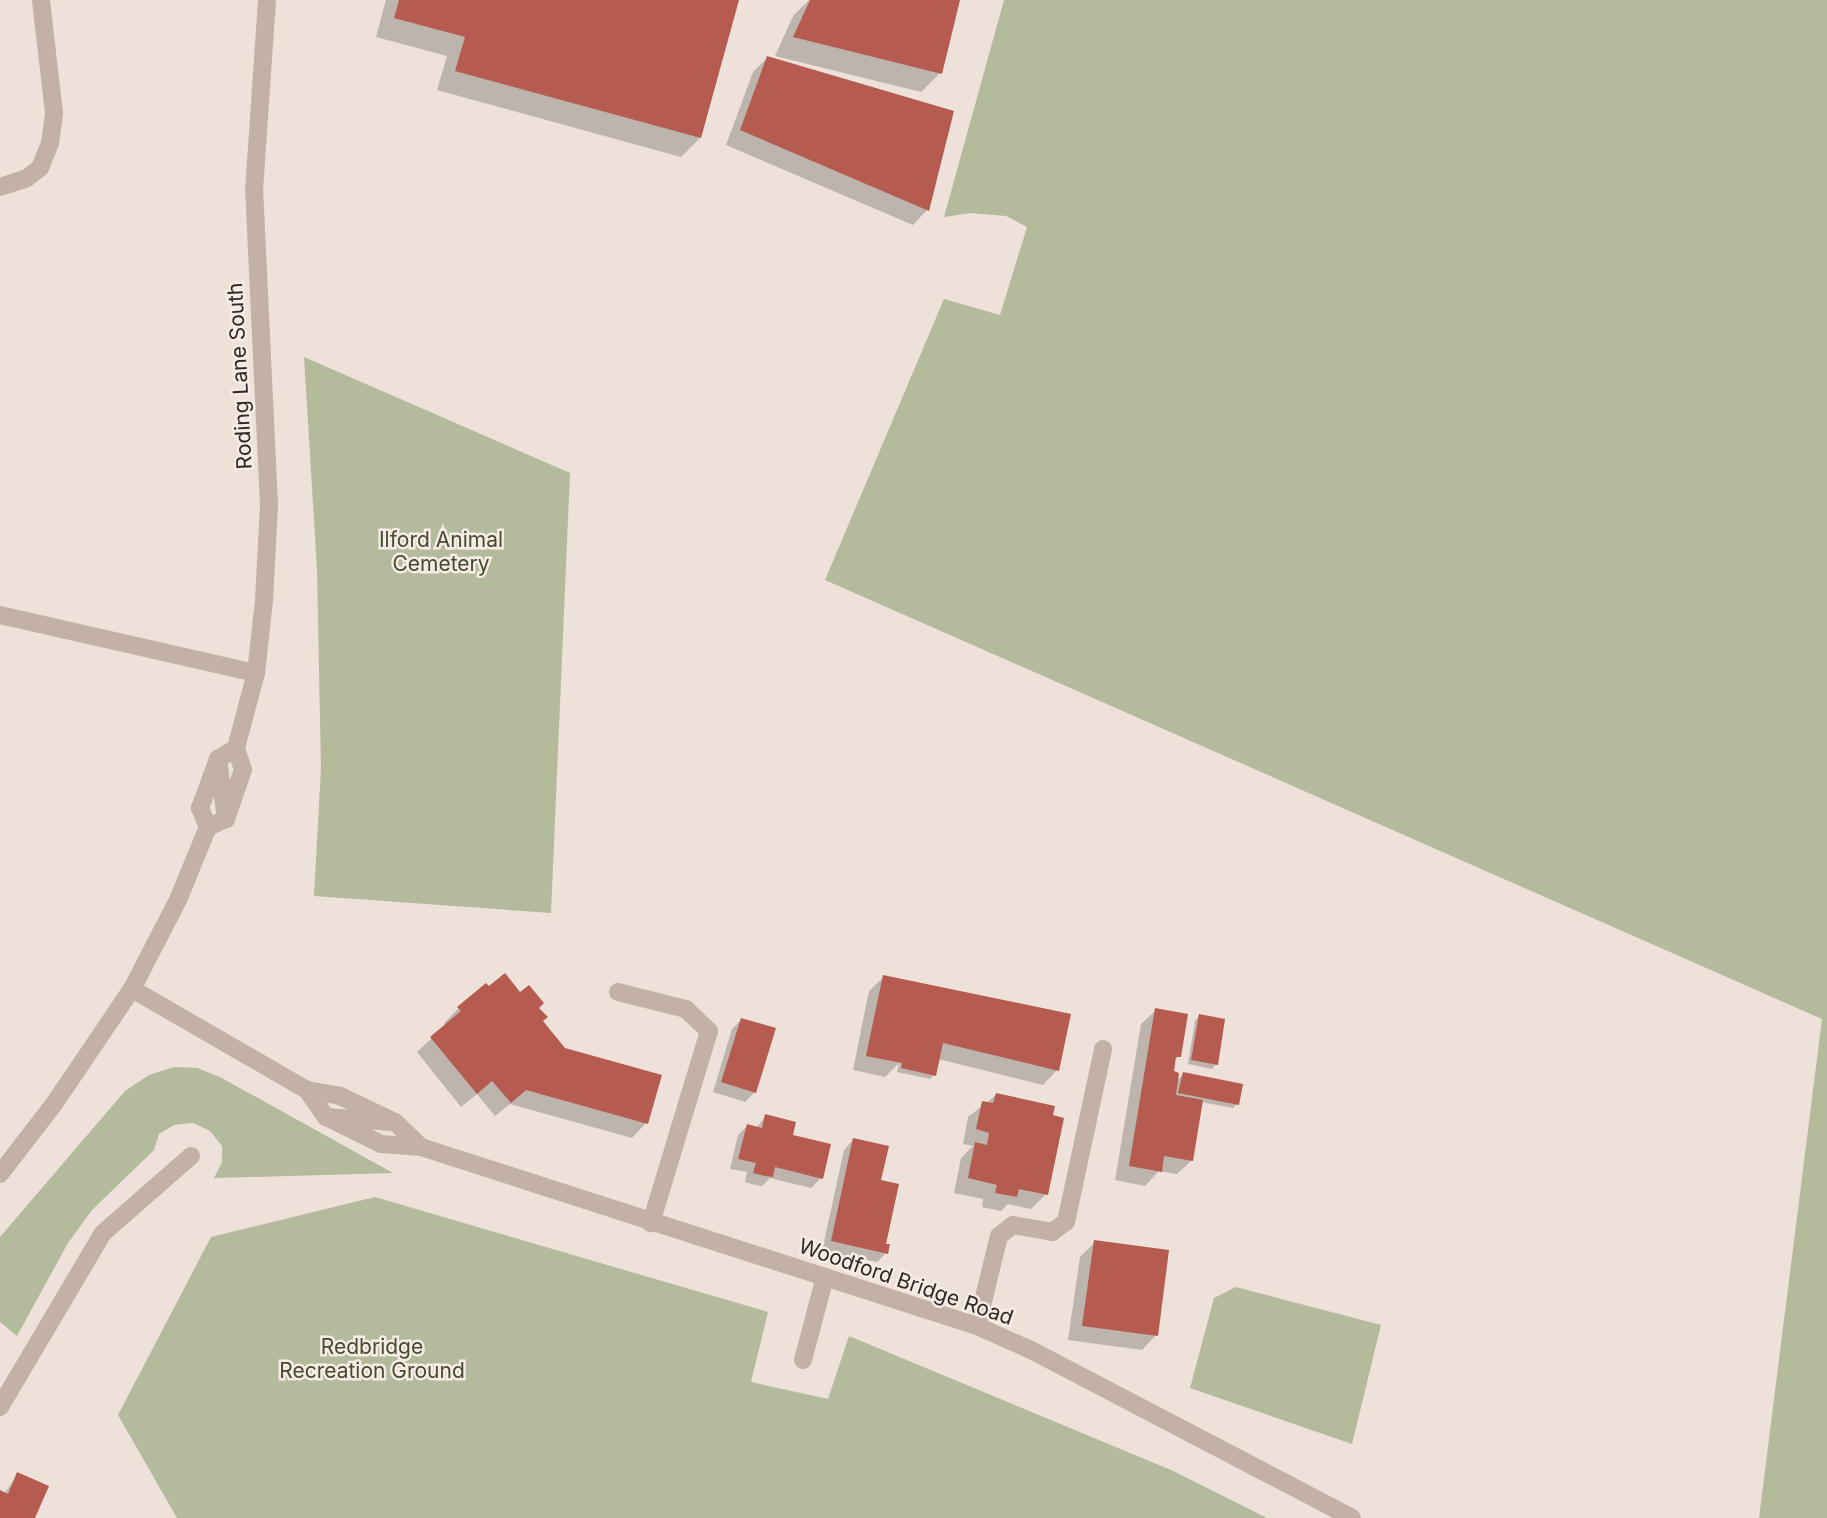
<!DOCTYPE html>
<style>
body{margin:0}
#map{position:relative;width:1827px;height:1518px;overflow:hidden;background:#ede1d9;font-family:Inter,sans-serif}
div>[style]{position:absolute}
.green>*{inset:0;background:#b4ba9c}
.shadow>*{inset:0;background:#0003}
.building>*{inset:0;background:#b55b4f}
.service>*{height:18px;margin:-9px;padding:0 9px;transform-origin:9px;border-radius:9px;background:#c3b0a7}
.minor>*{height:18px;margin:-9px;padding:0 9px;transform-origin:9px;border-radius:9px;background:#c3b0a7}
.tertiary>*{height:18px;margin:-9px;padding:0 9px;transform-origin:9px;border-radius:9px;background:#c3b0a7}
span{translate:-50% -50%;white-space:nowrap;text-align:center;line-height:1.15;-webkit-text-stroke:5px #f6ece5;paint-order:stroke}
.street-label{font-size:21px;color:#312827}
.park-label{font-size:21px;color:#454c2e}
</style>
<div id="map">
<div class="green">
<i style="clip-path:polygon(1004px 0,1827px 0,1827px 1518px,1759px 1518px,1822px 1019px,825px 580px,944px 299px,1000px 315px,1027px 227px,1006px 216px,971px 213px,944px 217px)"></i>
<i style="clip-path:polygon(304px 357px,570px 473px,551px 913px,314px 896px,321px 768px,317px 569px)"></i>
<i style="clip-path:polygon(174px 1067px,197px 1068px,220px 1077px,393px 1173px,214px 1178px,222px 1162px,222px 1146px,210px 1131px,193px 1123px,174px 1125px,159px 1134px,154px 1150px,92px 1210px,68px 1243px,17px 1336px,0 1322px,0 1237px,125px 1091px,149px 1075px)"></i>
<i style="clip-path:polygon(375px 1197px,768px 1312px,751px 1382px,828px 1399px,849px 1336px,1171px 1470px,1267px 1518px,177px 1518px,118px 1415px,211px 1237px)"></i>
<i style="clip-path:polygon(1236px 1287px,1381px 1325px,1352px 1444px,1190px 1388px,1214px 1298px)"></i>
</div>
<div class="shadow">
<i style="clip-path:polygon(386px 0,738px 0,700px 138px,681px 157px,437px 90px,447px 56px,376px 37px)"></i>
<i style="clip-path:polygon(809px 0,958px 0,940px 73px,921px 92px,775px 56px,793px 16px)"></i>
<i style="clip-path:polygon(767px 58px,927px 210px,913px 225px,726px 145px,753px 72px)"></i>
<i style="clip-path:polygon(884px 977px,1057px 1070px,1043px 1085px,938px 1059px,934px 1075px,930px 1079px,897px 1072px,899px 1063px,885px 1077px,853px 1070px,869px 991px)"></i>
<i style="clip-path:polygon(520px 995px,537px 1008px,541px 1022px,564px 1049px,646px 1123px,632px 1138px,510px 1104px,495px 1116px,477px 1094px,461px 1107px,417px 1052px,446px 1025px,444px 1023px,459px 1008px)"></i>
<i style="clip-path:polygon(1156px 1010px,1179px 1056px,1173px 1062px,1172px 1073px,1176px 1082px,1183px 1074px,1237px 1104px,1233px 1108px,1201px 1102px,1192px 1160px,1177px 1174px,1159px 1171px,1145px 1186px,1115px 1180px,1141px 1024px)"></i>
<i style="clip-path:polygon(1199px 1016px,1216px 1064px,1212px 1069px,1188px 1064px,1195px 1021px)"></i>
<i style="clip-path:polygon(741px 1020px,755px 1092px,745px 1102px,713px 1092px,732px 1029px)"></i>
<i style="clip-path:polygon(996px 1095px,1046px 1194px,1031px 1209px,1008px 1204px,1001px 1211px,982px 1207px,983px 1199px,954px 1193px,961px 1158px,973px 1146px,963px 1144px,968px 1117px)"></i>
<i style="clip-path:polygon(766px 1116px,791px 1136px,821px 1178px,811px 1188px,770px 1178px,762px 1186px,755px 1185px,745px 1182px,747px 1172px,730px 1169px,738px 1135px,747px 1126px,756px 1128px)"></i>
<i style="clip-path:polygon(853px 1140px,879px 1182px,886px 1253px,877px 1262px,822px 1251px,844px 1150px)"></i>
<i style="clip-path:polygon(1095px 1242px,1156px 1335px,1142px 1350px,1068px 1340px,1080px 1257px)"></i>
<i style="clip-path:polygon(18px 1474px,33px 1518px,0 1518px,0 1492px,4px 1494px)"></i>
</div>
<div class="building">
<i style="clip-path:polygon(399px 0,739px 0,701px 138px,455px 71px,465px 37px,394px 18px)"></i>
<i style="clip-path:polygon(810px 0,960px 0,942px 74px,793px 37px)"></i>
<i style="clip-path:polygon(767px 56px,954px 111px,929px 211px,740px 130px)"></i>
<i style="clip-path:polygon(505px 973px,520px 992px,529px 985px,544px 1003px,539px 1008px,548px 1017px,543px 1021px,565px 1048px,662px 1075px,648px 1124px,526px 1090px,511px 1103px,492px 1081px,477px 1094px,430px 1037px,461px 1011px,457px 1007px,486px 983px,489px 986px)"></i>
<i style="clip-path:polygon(883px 975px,1071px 1014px,1059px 1071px,943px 1043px,936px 1076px,901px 1068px,902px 1063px,866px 1056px)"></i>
<i style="clip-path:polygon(1155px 1008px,1188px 1014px,1181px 1057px,1176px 1057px,1174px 1071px,1179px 1073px,1176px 1095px,1203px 1100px,1193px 1161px,1164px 1156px,1162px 1172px,1129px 1166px)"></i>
<i style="clip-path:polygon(1199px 1014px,1225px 1019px,1218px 1065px,1191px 1060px)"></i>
<i style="clip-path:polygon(741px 1018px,776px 1028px,756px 1093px,721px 1082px)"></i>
<i style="clip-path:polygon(1183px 1072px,1243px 1084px,1239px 1105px,1178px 1093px)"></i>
<i style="clip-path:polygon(996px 1093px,1055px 1106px,1053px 1115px,1064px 1118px,1048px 1195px,1019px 1189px,1017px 1197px,995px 1193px,997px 1185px,968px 1178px,975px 1142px,987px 1145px,989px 1133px,976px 1129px,982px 1101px,993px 1103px)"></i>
<i style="clip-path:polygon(765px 1114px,796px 1122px,793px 1135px,831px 1144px,823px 1179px,775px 1167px,773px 1177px,765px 1176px,753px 1173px,756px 1163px,738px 1159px,747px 1124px,762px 1128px)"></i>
<i style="clip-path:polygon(853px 1138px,889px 1146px,881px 1180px,899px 1184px,886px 1244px,890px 1244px,888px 1254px,831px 1241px)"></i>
<i style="clip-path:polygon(1094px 1240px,1169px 1250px,1158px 1336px,1082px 1326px)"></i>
<i style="clip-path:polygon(17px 1472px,49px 1486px,35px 1518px,0 1518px,0 1490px,8px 1494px)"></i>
</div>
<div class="service">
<i style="left:0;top:187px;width:28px;rotate:-18deg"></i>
<i style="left:27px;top:178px;width:16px;rotate:-38deg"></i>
<i style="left:40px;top:168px;width:27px;rotate:-68deg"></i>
<i style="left:50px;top:143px;width:30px;rotate:-82deg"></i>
<i style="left:54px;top:113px;width:114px;rotate:-96.6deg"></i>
<i style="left:0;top:615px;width:262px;rotate:12.8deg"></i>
<i style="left:218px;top:759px;width:61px;rotate:82.4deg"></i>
<i style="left:618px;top:992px;width:70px;rotate:14deg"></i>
<i style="left:686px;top:1009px;width:32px;rotate:44deg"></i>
<i style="left:709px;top:1031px;width:201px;rotate:106.8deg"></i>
<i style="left:326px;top:1117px;width:66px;rotate:4.3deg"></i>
<i style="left:977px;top:1326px;width:93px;rotate:-76.3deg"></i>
<i style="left:999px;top:1236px;width:18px;rotate:-38deg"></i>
<i style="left:1013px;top:1225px;width:40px;rotate:10deg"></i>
<i style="left:1052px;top:1232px;width:17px;rotate:-36deg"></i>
<i style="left:1066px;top:1222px;width:177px;rotate:-77.9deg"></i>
</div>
<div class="minor">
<i style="left:132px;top:989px;width:202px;rotate:30deg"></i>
<i style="left:307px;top:1090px;width:34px;rotate:10deg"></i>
<i style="left:340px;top:1096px;width:61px;rotate:25.3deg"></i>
<i style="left:395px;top:1122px;width:36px;rotate:44deg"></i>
<i style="left:307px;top:1090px;width:33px;rotate:55deg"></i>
<i style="left:326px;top:1117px;width:61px;rotate:26.1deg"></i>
<i style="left:381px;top:1144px;width:40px;rotate:4.3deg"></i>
<i style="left:421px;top:1147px;width:584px;rotate:17.85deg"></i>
<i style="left:977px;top:1326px;width:59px;rotate:24deg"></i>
<i style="left:1031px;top:1350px;width:362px;rotate:27.6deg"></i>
<i style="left:803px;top:1360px;width:86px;rotate:-75.2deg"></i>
<i style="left:0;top:1407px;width:202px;rotate:-59.4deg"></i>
<i style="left:103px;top:1233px;width:117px;rotate:-41.2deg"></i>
</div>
<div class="tertiary">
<i style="left:208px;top:827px;width:21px;rotate:-113deg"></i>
<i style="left:200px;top:808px;width:52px;rotate:-69.8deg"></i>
<i style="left:218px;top:759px;width:21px;rotate:-31deg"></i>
<i style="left:0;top:1174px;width:88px;rotate:-52.4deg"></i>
<i style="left:54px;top:1104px;width:139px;rotate:-55.9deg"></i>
<i style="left:132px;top:989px;width:100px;rotate:-62.7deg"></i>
<i style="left:178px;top:900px;width:79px;rotate:-67.7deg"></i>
<i style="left:208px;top:827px;width:20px;rotate:-24deg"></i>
<i style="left:226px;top:819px;width:52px;rotate:-70.9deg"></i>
<i style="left:243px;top:770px;width:23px;rotate:-108deg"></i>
<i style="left:236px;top:748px;width:78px;rotate:-75.1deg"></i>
<i style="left:256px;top:673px;width:72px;rotate:-83.7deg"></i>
<i style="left:264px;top:601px;width:96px;rotate:-87deg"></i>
<i style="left:269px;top:505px;width:314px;rotate:-92.7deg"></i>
<i style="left:254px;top:191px;width:191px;rotate:-86.1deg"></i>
</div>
<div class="street-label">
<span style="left:240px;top:376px;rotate:-93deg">Roding Lane South</span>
<span style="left:906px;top:1282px;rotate:19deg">Woodford Bridge Road</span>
</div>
<div class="park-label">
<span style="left:441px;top:552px">Ilford Animal<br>Cemetery</span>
<span style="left:372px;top:1359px">Redbridge<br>Recreation Ground</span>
</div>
</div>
